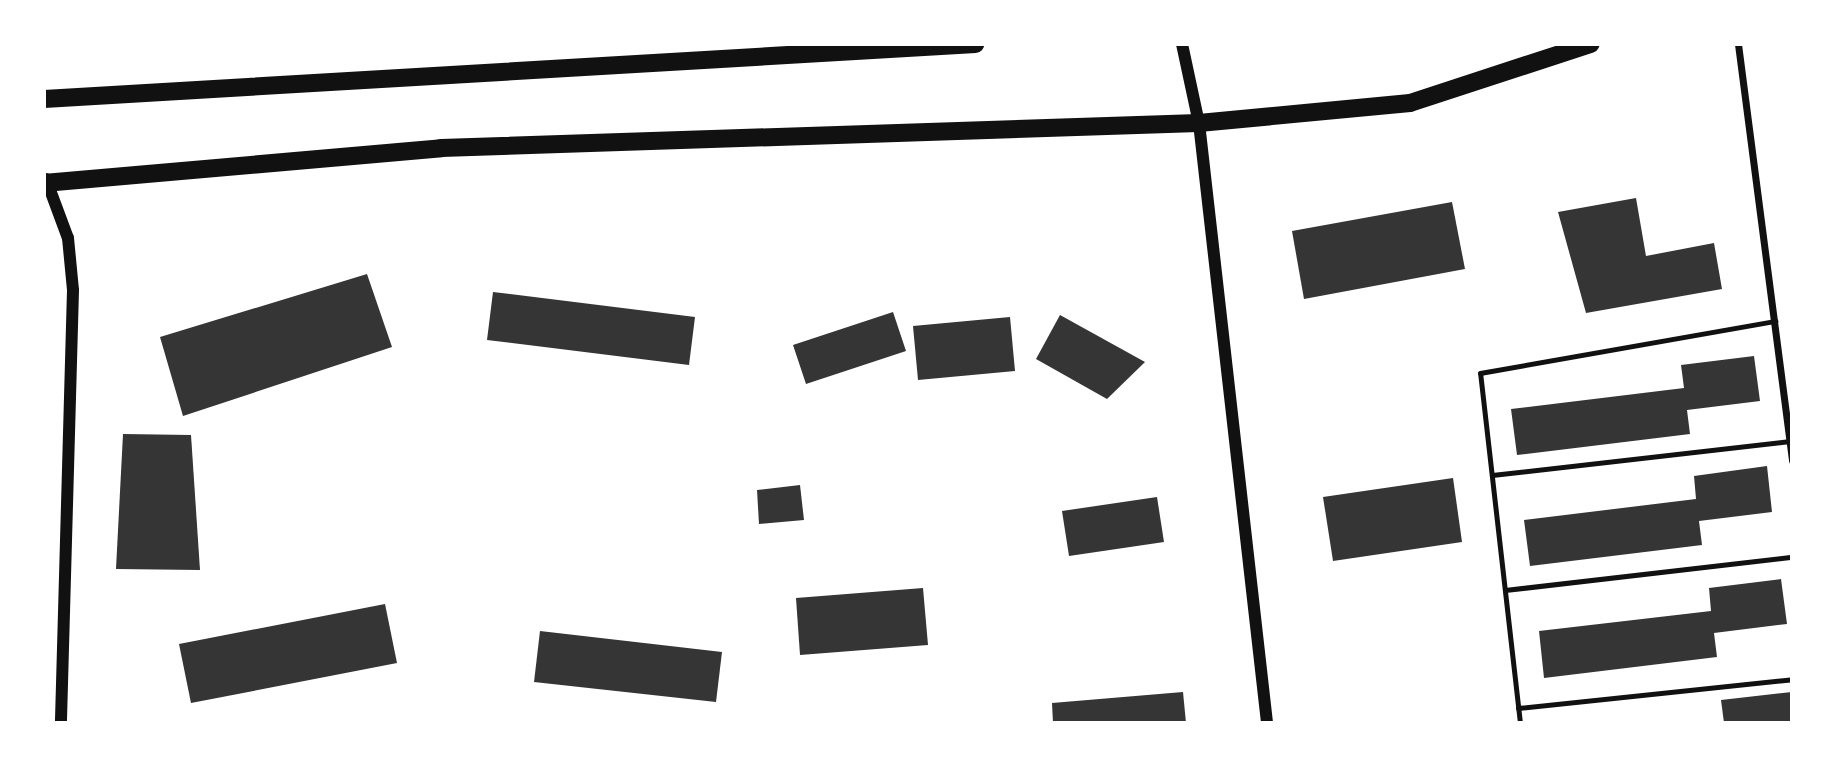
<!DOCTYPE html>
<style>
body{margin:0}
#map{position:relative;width:1836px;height:767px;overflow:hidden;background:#fff;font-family:Helvetica,sans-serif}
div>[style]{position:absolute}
.building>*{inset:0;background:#353535}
.service>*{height:5px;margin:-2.5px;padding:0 2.5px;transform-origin:2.5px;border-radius:2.5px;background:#111}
.minor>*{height:7px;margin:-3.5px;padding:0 3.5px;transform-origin:3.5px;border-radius:3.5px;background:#111}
.tertiary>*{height:12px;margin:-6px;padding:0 6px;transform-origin:6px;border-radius:6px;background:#111}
.primary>*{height:18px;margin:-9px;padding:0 9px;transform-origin:9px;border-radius:9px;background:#111}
span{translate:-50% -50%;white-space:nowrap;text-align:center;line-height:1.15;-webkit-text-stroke:5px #fff;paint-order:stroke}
.frame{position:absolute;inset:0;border:46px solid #fff;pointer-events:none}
</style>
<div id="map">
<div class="building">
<i style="clip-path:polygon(1636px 198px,1646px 256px,1714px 243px,1722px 289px,1586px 313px,1558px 212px)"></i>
<i style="clip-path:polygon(1452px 202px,1465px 269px,1304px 299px,1292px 231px)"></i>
<i style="clip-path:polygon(367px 274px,392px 347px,183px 416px,160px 337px)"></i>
<i style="clip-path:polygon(493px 292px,695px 317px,689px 365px,487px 340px)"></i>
<i style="clip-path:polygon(893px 312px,906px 351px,806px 384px,793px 345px)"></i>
<i style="clip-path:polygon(1060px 315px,1145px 362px,1107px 399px,1036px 359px)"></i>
<i style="clip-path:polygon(1010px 317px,1015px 371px,918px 380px,913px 326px)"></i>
<i style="clip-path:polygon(1754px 356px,1760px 401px,1687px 410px,1690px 434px,1517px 455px,1511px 409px,1684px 388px,1681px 365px)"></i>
<i style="clip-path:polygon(123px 434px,191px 435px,200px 570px,116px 569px)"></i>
<i style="clip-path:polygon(1767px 466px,1772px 512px,1699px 521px,1702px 545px,1530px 566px,1524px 520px,1696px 499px,1694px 476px)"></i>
<i style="clip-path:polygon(1453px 478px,1462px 542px,1333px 561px,1323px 497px)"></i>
<i style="clip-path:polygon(800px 485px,804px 520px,759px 524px,757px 490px)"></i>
<i style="clip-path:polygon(1157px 497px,1164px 542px,1069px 556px,1062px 511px)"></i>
<i style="clip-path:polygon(1781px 579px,1787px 624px,1714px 633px,1717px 657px,1544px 678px,1539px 631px,1711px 611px,1709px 588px)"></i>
<i style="clip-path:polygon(923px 588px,928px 645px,800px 655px,796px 598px)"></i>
<i style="clip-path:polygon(385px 604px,397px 663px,191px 703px,179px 644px)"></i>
<i style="clip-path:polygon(540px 631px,722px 652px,716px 702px,534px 682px)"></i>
<i style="clip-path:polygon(1183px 692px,1186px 723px,1053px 723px,1052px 703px)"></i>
<i style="clip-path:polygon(1792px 692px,1792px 723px,1724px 723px,1721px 700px)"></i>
</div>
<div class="service">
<i style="left:1492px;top:475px;width:300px;rotate:-6.5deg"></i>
<i style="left:1505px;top:590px;width:289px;rotate:-6.6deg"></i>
<i style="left:1518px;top:708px;width:276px;rotate:-6deg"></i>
<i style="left:1520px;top:723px;width:352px;rotate:-96.5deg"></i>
<i style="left:1480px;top:373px;width:300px;rotate:-10deg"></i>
</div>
<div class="minor">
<i style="left:1738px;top:44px;width:420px;rotate:82.6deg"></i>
</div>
<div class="tertiary">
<i style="left:1182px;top:44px;width:81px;rotate:77.9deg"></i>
<i style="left:1199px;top:123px;width:604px;rotate:83.53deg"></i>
<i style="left:46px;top:179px;width:63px;rotate:69.6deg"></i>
<i style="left:68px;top:238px;width:52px;rotate:84.5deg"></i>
<i style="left:73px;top:290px;width:433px;rotate:91.6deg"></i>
</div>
<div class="primary">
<i style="left:44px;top:99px;width:933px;rotate:-3.38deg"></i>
<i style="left:44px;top:183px;width:399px;rotate:-5deg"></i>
<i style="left:441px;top:148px;width:758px;rotate:-1.89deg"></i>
<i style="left:1199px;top:123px;width:212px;rotate:-5.4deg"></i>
<i style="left:1410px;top:103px;width:190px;rotate:-18.1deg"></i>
</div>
<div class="frame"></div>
</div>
